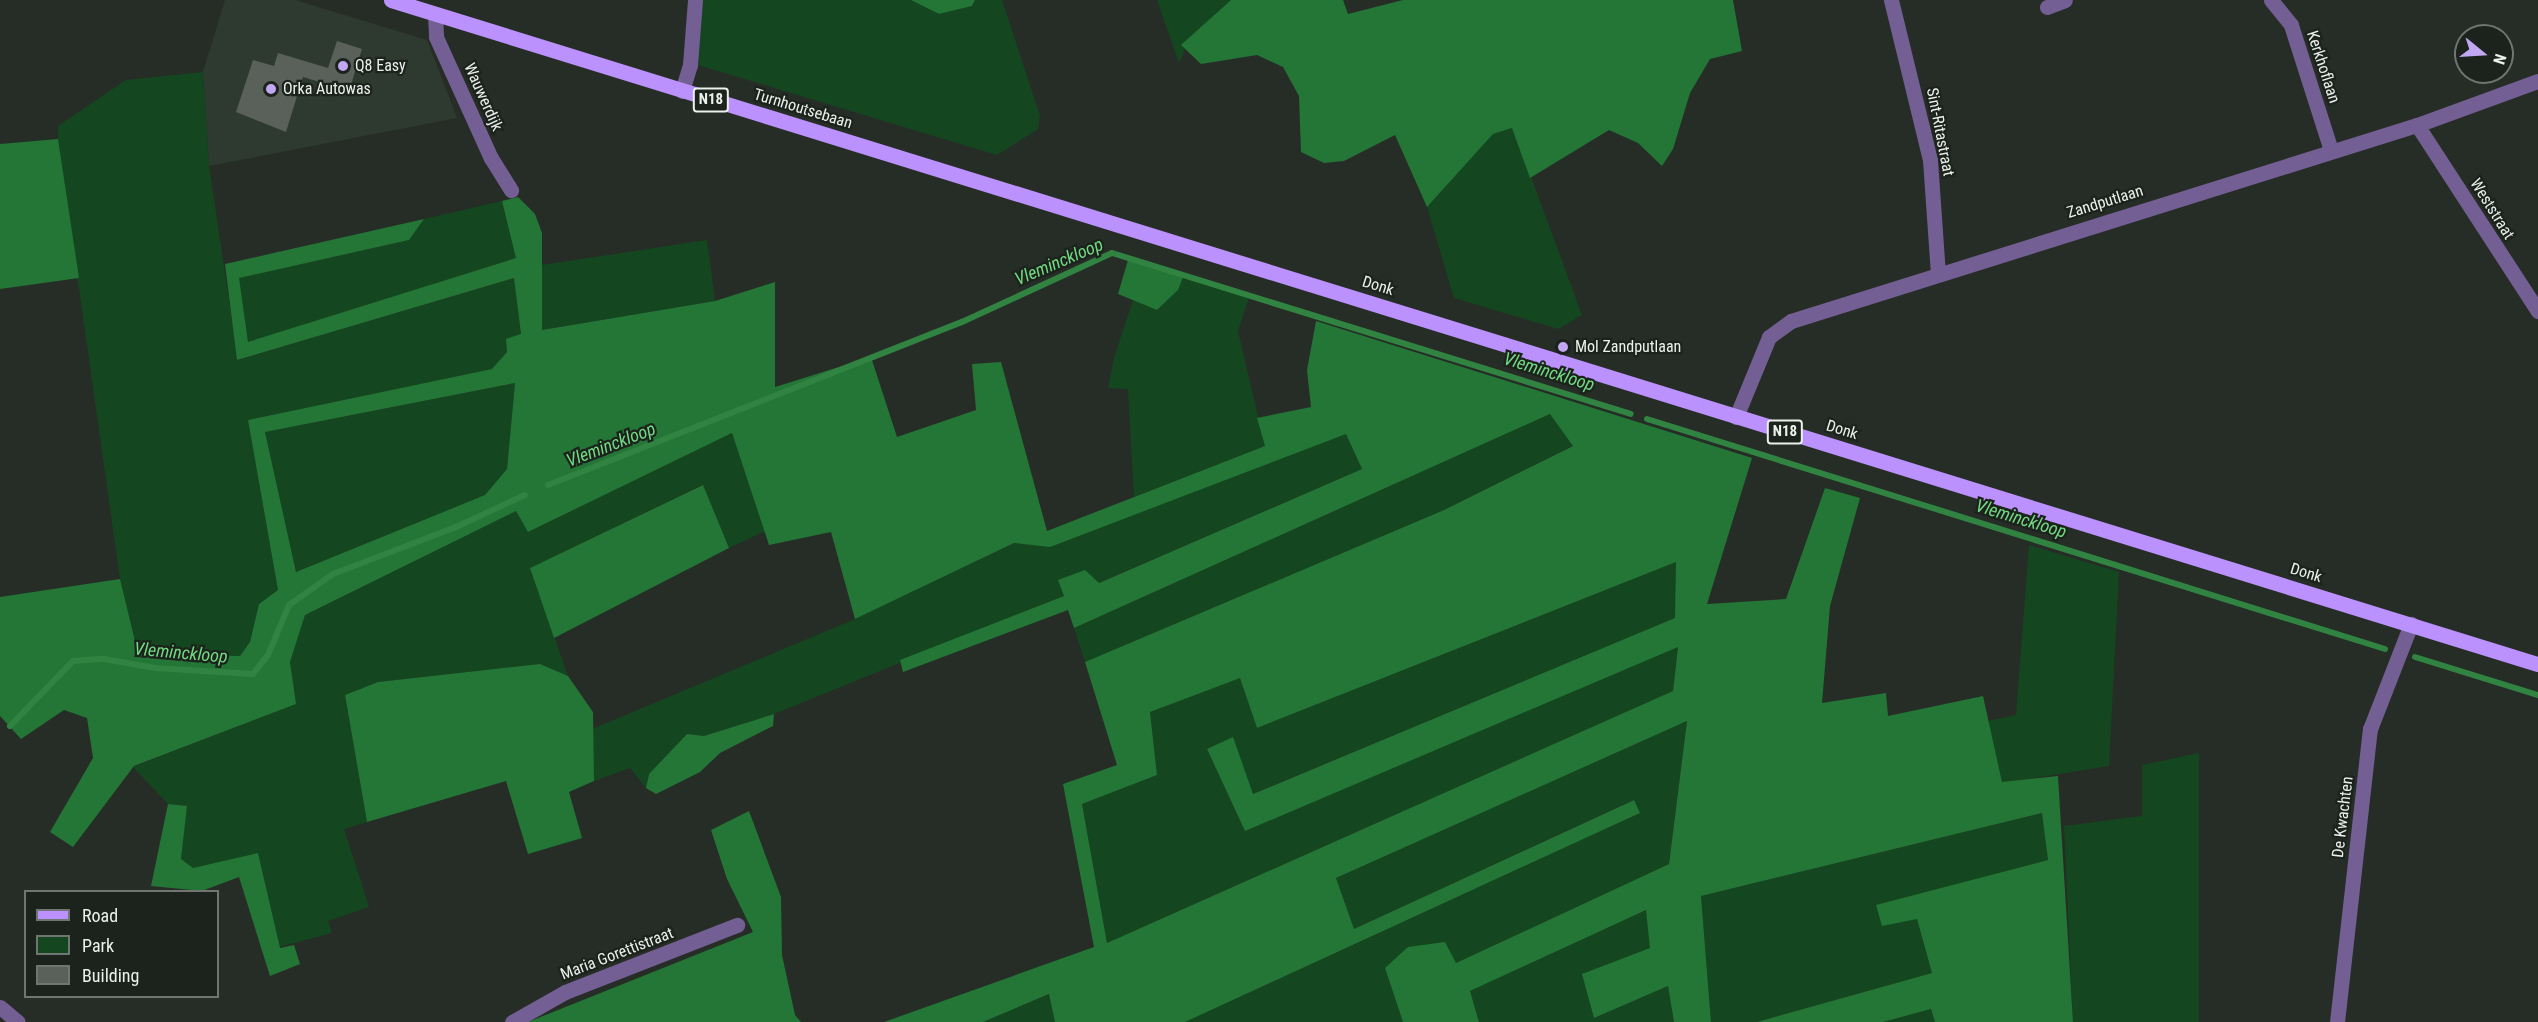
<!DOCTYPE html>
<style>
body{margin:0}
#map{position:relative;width:2538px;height:1022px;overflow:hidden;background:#262d26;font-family:"Roboto Condensed",sans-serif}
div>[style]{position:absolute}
.built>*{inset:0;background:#2e3a2f}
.green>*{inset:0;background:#14471f}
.forest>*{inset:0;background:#237635}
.stream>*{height:6px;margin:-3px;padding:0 3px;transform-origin:3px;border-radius:3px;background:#318341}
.building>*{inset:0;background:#59615a}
.minor>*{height:15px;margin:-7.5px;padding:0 7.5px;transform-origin:7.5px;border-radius:7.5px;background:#735f94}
.primary>*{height:15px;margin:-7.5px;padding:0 7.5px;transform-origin:7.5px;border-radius:7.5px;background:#bb91fe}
.dots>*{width:16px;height:16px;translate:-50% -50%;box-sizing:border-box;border:3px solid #1c231d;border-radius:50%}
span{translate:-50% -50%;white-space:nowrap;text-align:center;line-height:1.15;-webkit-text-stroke:4.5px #1c231d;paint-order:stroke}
.shield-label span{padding:2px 4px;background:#1c231d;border:2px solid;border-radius:4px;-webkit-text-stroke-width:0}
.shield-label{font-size:15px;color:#ecf0ec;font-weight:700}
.poi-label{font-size:16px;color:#ecf0ec}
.left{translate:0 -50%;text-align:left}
.street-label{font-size:16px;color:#ecf0ec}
.water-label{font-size:18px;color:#72da82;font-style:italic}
.legend{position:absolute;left:24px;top:890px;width:195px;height:108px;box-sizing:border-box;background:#1c231d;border:2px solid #6f7570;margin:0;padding:8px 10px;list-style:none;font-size:18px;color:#ecf0ec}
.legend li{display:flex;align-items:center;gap:12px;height:30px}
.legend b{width:30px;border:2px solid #6f7570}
.north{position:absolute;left:2454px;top:24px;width:60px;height:60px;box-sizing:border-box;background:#1c231d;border:2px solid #6f7570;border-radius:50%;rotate:108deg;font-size:16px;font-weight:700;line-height:24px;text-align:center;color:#ecf0ec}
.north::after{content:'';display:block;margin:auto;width:21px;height:27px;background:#c2a7f2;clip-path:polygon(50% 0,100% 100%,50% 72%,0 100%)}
</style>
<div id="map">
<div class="built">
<i style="clip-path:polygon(225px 0,295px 0,427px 40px,457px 118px,209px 166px,203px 72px)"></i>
</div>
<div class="green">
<i style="clip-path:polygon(701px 0,911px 0,939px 14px,972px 6px,975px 0,1002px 0,1040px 116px,1038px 129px,997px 155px,698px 65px)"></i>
<i style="clip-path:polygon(1157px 0,1231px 0,1182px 45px,1185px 49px,1179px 63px)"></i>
<i style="clip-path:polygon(203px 72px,209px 166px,238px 360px,515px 278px,521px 334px,493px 369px,248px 420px,278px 590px,259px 604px,250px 642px,240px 656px,138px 653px,120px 579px,58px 139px,58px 126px,126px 80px)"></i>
<i style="clip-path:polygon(1513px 128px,1582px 315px,1558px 329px,1454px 298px,1427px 207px,1493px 134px)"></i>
<i style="clip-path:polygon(502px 201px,517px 258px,248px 342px,238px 278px,409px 240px,424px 219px)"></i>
<i style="clip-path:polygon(707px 240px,715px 301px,542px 330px,542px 265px)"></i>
<i style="clip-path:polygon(1184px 275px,1250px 294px,1238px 331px,1265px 446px,1134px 497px,1128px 389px,1108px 388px,1114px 358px,1133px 300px,1157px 310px,1178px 290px)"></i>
<i style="clip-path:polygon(515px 383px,507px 469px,485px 495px,296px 572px,265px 432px)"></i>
<i style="clip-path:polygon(1550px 414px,1574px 445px,1444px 510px,1085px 662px,1074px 628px)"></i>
<i style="clip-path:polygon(732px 433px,765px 531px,729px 548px,702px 485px,530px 568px,568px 676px,540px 664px,378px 682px,345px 695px,367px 822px,344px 829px,369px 907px,328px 921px,332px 933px,279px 947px,258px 853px,193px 869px,181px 860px,186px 806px,168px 804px,133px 767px,295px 704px,290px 662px,305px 615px,516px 511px,528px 532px)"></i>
<i style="clip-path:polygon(1346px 433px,1362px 469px,1098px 583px,1058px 580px,1064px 596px,774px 714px,704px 736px,687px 734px,649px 774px,646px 788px,630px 768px,594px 781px,590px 730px,855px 619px,1014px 543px,1050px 546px)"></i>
<i style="clip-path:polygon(2029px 545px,2119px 572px,2109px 766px,2002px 783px,1988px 721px,2016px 715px)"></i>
<i style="clip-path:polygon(1676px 562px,1676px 618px,1252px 794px,1233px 738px,1207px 749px,1245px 831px,1678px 646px,1673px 691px,1107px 943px,1082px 804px,1157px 775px,1150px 712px,1240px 677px,1257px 728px)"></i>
<i style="clip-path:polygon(1687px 721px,1669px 864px,1456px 963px,1385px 968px,1403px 1022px,1185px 1022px,1640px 813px,1633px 800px,1354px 929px,1336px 878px)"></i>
<i style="clip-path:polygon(2199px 753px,2199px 1022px,2073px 1022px,2064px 826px,2142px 816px,2142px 765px)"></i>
<i style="clip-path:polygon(2043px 813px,2048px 860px,1876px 906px,1917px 919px,1932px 973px,1757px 1022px,1711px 1022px,1701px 896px)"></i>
<i style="clip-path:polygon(1646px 910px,1651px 948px,1583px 974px,1594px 1018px,1668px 986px,1674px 1022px,1479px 1022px,1470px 991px)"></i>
<i style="clip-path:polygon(1050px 994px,1055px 1022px,983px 1022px)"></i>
<i style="clip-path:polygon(1931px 1009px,1935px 1022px,1883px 1022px)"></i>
</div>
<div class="forest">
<i style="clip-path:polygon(911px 0,975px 0,972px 6px,939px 14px)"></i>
<i style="clip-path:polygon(1231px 0,1343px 0,1348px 14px,1403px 0,1733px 0,1742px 51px,1710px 59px,1690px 93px,1673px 149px,1662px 166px,1638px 143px,1609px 130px,1530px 178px,1512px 128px,1493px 134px,1427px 207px,1395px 135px,1344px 161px,1324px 163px,1301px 152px,1299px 96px,1283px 67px,1257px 55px,1201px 64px,1181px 45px)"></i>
<i style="clip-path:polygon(58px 139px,79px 278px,0 289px,0 144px)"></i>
<i style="clip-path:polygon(evenodd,518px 197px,535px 214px,542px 233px,542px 330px,715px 301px,775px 282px,775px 387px,871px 357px,897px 437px,976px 410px,972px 364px,1001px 362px,1047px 531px,1265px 446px,1257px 418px,1311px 407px,1307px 370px,1316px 321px,1752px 458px,1707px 604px,1786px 599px,1825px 488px,1860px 498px,1830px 606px,1822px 703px,1886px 693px,1888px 716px,1983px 696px,2002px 782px,2058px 776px,2073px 1022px,1935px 1022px,1931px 1009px,1883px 1022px,1757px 1022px,1932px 973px,1917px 919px,1882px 926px,1876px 905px,2048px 860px,2042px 813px,1701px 896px,1711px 1022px,1674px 1022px,1668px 986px,1594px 1018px,1582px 974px,1650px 948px,1646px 910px,1470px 991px,1479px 1022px,1403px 1022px,1385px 968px,1408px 947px,1445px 942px,1456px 963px,1669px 864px,1687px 721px,1336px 878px,1354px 929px,1634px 800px,1640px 813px,1185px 1022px,1055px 1022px,1049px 994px,983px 1022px,884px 1022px,1094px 947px,1063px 784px,1117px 765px,1085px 662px,1444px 510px,1573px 446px,1550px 414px,1074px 628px,1068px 610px,903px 672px,900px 660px,1064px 596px,1058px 580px,1085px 570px,1099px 583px,1362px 469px,1346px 434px,1050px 547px,1014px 543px,855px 619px,831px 532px,769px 545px,732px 433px,528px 532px,516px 511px,305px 615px,290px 662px,296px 704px,134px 766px,73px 847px,50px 832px,93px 758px,87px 718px,64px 710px,21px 739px,0 716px,0 597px,120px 579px,138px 653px,240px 656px,250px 642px,259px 604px,278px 590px,248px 420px,492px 369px,507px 352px,506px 339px,521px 334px,514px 278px,237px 360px,225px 264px,424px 219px,409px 240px,239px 278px,248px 342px,516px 258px,502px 201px,518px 197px,515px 383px,507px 469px,485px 495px,296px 572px,265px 432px,515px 383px,518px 197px,1676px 562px,1675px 618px,1253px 794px,1233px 737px,1207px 749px,1245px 831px,1678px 647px,1673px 691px,1107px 943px,1082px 804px,1157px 775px,1150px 712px,1240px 678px,1257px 728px,1676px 562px)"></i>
<i style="clip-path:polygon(1128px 260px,1184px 275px,1178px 290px,1157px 310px,1118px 294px)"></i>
<i style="clip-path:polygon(703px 485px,729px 548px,554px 638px,530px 568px)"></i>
<i style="clip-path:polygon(540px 664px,568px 676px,593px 712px,594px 781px,569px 792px,582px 838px,528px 854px,506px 781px,367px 822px,345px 695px,378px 682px)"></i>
<i style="clip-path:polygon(774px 714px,773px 726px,720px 753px,700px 772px,656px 794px,646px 788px,649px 774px,687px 734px,704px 736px)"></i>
<i style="clip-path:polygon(168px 804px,187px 806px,181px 859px,193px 868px,258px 853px,280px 948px,294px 945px,300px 964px,270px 976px,239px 877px,202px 891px,151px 886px)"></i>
<i style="clip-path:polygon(749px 811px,781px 897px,782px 955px,795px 1015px,801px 1022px,528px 1022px,753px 932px,727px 879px,711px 830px)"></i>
</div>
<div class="stream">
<i style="left:1647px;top:419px;width:773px;rotate:17.31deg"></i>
<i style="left:548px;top:485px;width:445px;rotate:-21.5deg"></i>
<i style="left:962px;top:322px;width:165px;rotate:-24.7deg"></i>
<i style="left:1112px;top:253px;width:543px;rotate:17.23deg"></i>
<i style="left:2415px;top:657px;width:129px;rotate:17.2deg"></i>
<i style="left:10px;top:726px;width:91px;rotate:-45.9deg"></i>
<i style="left:73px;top:661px;width:31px;rotate:-4deg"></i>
<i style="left:104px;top:659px;width:52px;rotate:10deg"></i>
<i style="left:155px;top:668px;width:98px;rotate:3.5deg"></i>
<i style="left:253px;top:674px;width:24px;rotate:-52deg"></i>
<i style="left:268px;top:655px;width:54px;rotate:-67.2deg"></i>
<i style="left:289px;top:605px;width:54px;rotate:-35.2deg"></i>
<i style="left:333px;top:574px;width:132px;rotate:-20.9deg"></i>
<i style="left:456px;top:527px;width:76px;rotate:-24.9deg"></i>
</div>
<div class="building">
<i style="clip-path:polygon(337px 41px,362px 49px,349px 91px,303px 77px,286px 132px,236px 112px,253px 60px,274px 66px,278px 53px,328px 68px)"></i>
</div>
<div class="minor">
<i style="left:1891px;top:0;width:165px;rotate:76.3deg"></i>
<i style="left:1930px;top:160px;width:113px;rotate:86deg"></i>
<i style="left:2271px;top:0;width:32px;rotate:51deg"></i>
<i style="left:2291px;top:25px;width:131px;rotate:72.3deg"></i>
<i style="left:2047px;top:7px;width:19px;rotate:-21deg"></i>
<i style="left:435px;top:15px;width:22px;rotate:87deg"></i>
<i style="left:436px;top:37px;width:133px;rotate:65.6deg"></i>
<i style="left:491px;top:158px;width:38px;rotate:58deg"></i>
<i style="left:682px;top:91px;width:27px;rotate:-73deg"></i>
<i style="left:690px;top:65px;width:65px;rotate:-85.6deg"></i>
<i style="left:2417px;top:125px;width:222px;rotate:57deg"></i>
<i style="left:1736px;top:417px;width:87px;rotate:-67.6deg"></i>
<i style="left:1769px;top:337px;width:27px;rotate:-36deg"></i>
<i style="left:1791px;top:321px;width:656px;rotate:-17.39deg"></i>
<i style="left:2417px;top:125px;width:129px;rotate:-20deg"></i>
<i style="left:0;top:1007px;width:23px;rotate:40deg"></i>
<i style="left:512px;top:1022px;width:61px;rotate:-29.5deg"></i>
<i style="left:565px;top:992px;width:185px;rotate:-21.3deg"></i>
<i style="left:2337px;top:1022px;width:295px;rotate:-83.6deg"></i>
<i style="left:2370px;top:729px;width:113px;rotate:-68.7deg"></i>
</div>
<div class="primary">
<i style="left:391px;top:0;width:2247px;rotate:17.19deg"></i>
</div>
<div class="dots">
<i style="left:343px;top:66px;background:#c2a7f2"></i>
<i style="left:271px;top:89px;background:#c2a7f2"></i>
<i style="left:1563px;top:347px;background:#c2a7f2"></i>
</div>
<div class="shield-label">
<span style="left:711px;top:100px">N18</span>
<span style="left:1785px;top:432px">N18</span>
</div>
<div class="poi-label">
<span class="left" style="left:355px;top:66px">Q8 Easy</span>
<span class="left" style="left:283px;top:89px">Orka Autowas</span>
<span class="left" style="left:1575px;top:347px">Mol Zandputlaan</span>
</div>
<div class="street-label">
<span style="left:2323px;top:67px;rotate:72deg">Kerkhoflaan</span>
<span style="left:483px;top:97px;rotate:66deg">Wauwerdijk</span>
<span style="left:803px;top:109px;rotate:17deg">Turnhoutsebaan</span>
<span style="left:1940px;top:132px;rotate:79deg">Sint-Ritastraat</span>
<span style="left:2105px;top:202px;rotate:-17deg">Zandputlaan</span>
<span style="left:2492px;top:209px;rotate:58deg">Weststraat</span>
<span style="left:1378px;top:286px;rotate:17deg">Donk</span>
<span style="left:1842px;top:430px;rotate:17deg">Donk</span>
<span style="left:2306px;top:573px;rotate:17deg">Donk</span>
<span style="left:2343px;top:817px;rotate:-83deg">De Kwachten</span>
<span style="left:617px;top:954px;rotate:-21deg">Maria Gorettistraat</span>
</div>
<div class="water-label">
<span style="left:1059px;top:262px;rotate:-23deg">Vleminckloop</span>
<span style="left:1549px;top:372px;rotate:17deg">Vleminckloop</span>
<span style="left:611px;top:445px;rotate:-21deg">Vleminckloop</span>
<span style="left:2021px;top:519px;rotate:17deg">Vleminckloop</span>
<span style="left:181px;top:653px;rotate:5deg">Vleminckloop</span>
</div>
<ul class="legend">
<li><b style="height:8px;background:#bb91fe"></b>Road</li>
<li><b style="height:16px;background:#14471f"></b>Park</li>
<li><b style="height:16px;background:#59615a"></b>Building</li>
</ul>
<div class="north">N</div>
</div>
